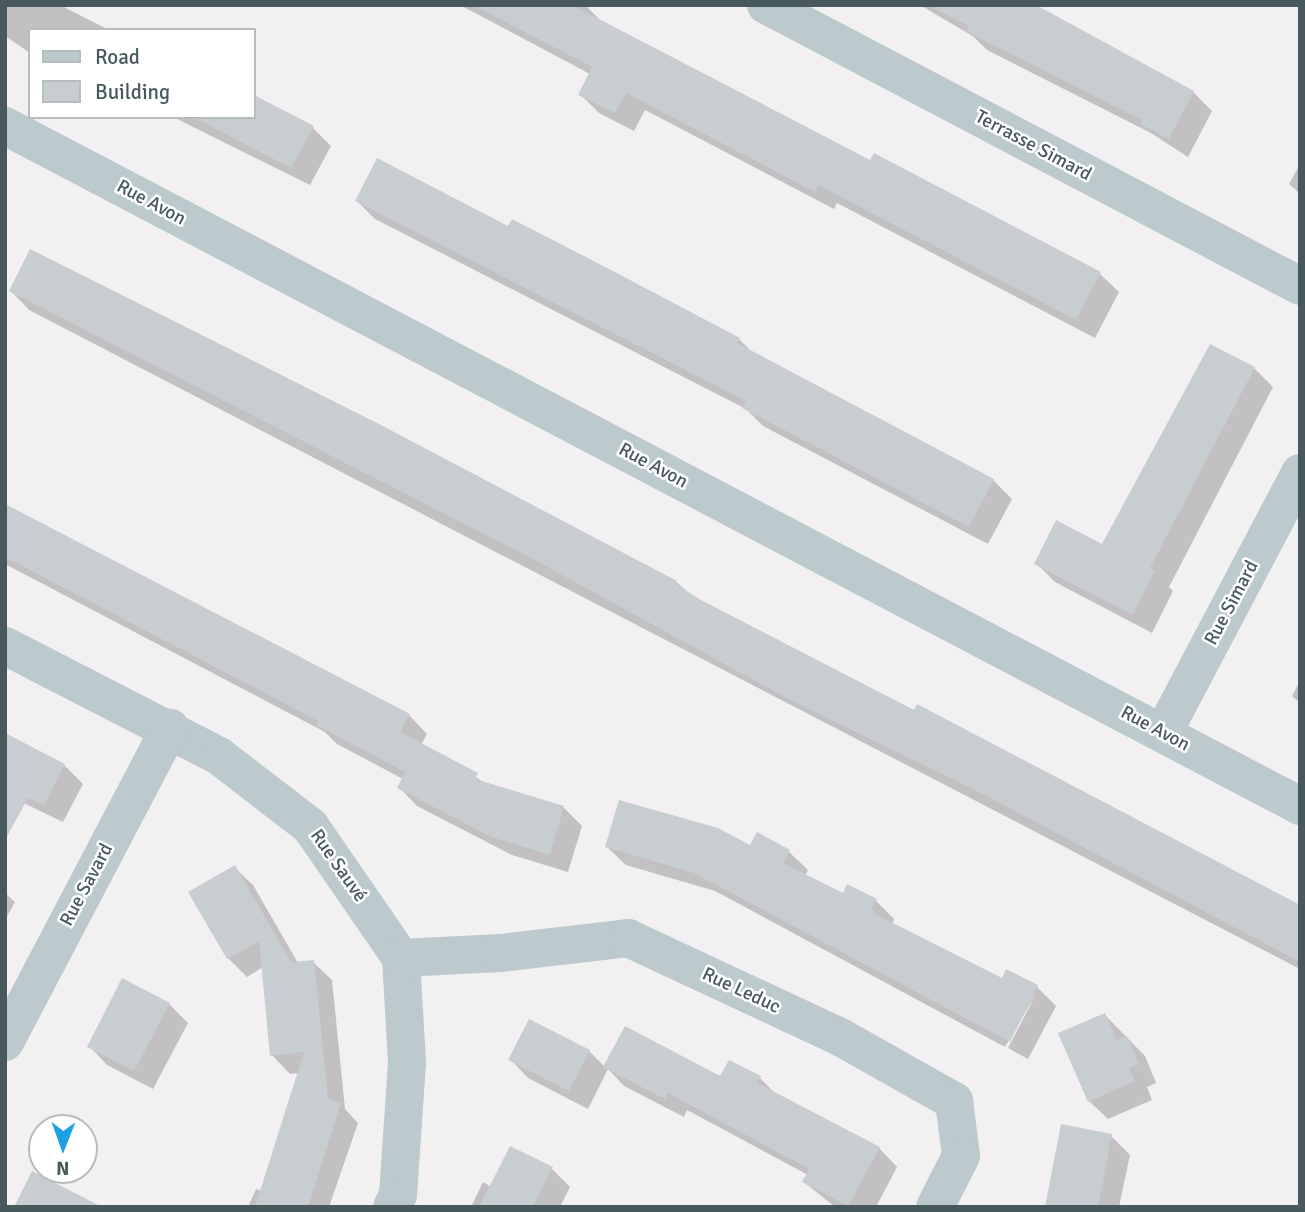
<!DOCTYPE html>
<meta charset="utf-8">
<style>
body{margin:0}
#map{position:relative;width:1305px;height:1212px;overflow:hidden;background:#f3f0f1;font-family:Signika,sans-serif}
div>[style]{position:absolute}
.shadow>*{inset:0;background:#0003}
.building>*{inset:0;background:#c7cdd0}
.minor>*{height:38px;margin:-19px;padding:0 19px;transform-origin:19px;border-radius:19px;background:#bcc9cd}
span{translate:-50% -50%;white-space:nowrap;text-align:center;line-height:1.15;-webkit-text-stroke:5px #fff;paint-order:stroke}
.street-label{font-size:19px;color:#48595e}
.frame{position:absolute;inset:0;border:7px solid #48595e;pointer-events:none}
.legend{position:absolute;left:28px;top:28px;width:228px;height:91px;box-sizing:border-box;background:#fff;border:2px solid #b6bdbf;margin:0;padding:9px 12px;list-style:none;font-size:21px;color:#48595e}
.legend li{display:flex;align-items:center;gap:14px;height:35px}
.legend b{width:35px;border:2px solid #b6bdbf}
.north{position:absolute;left:28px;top:1114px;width:70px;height:70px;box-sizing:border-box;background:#fff;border:2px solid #b6bdbf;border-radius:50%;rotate:181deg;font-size:19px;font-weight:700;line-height:28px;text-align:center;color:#48595e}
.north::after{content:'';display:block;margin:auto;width:24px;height:32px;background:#1ba1e3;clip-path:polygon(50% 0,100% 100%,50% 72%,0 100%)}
</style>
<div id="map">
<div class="shadow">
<i style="clip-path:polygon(5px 5px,60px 5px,109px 30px,30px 30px,30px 53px,5px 36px)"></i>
<i style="clip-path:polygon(460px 5px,585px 5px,603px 23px,871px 162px,875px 155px,1100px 274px,1119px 292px,1095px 338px,837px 203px,834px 209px,645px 110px,634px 131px,599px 113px,580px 94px,590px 74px)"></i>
<i style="clip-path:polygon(920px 5px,1026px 5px,1193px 92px,1212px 111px,1188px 157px,1151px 133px,987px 50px,974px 37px)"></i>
<i style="clip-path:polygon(254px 96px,312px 127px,331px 146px,310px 185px,173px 117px,254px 117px)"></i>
<i style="clip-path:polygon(1300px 164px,1300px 194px,1289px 184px)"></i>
<i style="clip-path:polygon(357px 201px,509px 228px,739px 339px,754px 354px,993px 480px,1012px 499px,988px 544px,763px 426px,746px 409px,375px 219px)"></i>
<i style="clip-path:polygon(11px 291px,676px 582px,700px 602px,1300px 906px,1300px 969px,29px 310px)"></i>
<i style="clip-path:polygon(1211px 346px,1254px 368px,1273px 387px,1169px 587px,1173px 591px,1152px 633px,1055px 582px,1036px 563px,1103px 546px)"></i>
<i style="clip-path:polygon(5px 506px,409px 715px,427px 734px,421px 745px,487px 784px,564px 808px,582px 826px,568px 872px,512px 855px,417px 806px,399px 787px,403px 779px,337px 744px,325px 732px,5px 564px)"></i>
<i style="clip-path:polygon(1300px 680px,1300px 703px,1292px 696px)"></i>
<i style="clip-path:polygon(64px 765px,83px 784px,63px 822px,5px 794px)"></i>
<i style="clip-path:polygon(607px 847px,789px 852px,808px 870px,805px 876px,843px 896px,876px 901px,894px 919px,892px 924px,1002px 980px,1007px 972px,1037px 987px,1056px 1006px,1028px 1059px,1008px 1048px,1037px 992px,1005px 1047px,715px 891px,626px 865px)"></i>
<i style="clip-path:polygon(234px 867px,253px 885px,298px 963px,313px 962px,332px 980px,345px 1109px,358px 1123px,329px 1207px,248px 1207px,256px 1189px,262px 1191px,300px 1073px,290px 1074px,272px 1055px,263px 967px,247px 977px,228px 958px)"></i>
<i style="clip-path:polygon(5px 893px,15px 902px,5px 920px)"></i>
<i style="clip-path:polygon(169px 1004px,188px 1023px,153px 1089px,107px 1065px,89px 1046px)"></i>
<i style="clip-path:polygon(1105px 1015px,1145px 1056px,1156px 1083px,1147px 1087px,1152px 1100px,1108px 1119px,1089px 1101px)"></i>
<i style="clip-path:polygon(589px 1051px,605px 1067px,760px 1078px,777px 1095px,879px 1148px,897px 1167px,876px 1207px,835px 1207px,804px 1182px,808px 1175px,687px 1110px,684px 1117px,624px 1086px,608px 1069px,588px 1109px,528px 1078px,510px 1059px)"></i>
<i style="clip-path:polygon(1111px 1136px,1130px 1155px,1119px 1207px,1068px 1207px)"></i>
<i style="clip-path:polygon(552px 1169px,570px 1187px,560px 1207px,471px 1207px,483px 1182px,491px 1187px)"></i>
</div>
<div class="building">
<i style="clip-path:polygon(473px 5px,572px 5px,870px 160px,874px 153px,1101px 272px,1076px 320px,818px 185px,815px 192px,626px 93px,615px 113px,578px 95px,592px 67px)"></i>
<i style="clip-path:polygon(927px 5px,1036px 5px,1194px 91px,1169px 139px,1140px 124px,1142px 120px,967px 32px,969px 26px)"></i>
<i style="clip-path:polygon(254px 95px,314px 126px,291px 168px,193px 117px,254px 117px)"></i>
<i style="clip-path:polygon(377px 158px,508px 226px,512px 219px,611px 270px,740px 338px,737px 343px,994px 479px,969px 527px,742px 408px,746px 401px,355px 201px)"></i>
<i style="clip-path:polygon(30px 249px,377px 423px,677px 581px,675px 584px,701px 600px,914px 710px,917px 704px,1300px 905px,1300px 962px,979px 792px,792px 701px,531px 558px,9px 291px)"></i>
<i style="clip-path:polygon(1210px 344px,1255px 367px,1150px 568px,1155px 571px,1133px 615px,1034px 564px,1056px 520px,1102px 544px)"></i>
<i style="clip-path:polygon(5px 504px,410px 714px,400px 732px,478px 773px,475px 779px,564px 806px,550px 855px,491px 837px,397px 788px,405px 772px,316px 725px,318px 721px,5px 557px)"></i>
<i style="clip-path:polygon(5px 733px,65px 764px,44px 805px,28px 798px,5px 840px)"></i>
<i style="clip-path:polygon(619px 800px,718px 828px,750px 845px,757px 832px,790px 850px,783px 863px,843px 893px,847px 884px,877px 899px,872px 908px,875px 914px,1002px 978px,1006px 969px,1038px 985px,1010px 1042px,694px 873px,605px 847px)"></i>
<i style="clip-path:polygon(235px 865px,291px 962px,314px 960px,328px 1099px,341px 1103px,308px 1207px,255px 1207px,304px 1052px,270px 1056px,259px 941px,227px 959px,188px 892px)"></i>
<i style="clip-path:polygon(122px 978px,170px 1003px,134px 1071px,87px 1047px)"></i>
<i style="clip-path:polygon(1105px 1013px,1117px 1040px,1127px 1036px,1139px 1064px,1129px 1068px,1135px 1081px,1088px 1102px,1058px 1033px)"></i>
<i style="clip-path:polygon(529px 1019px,590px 1050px,569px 1091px,508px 1060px)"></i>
<i style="clip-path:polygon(625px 1026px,720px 1076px,729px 1060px,761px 1076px,757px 1083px,880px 1147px,848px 1206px,802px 1182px,809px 1169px,668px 1093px,665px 1099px,603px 1067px)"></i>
<i style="clip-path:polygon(1061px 1124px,1112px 1134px,1098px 1207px,1045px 1207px)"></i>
<i style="clip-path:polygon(510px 1146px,553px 1167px,533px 1207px,479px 1207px)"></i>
<i style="clip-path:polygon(32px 1171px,102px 1207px,14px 1207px)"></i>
</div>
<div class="minor">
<i style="left:766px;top:5px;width:603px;rotate:27.75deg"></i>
<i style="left:5px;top:126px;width:1463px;rotate:27.7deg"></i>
<i style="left:5px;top:646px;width:241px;rotate:27.2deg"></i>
<i style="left:219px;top:756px;width:115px;rotate:37.6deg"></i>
<i style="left:310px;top:826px;width:160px;rotate:55.4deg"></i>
<i style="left:401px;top:958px;width:105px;rotate:86.7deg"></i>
<i style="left:407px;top:1063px;width:132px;rotate:93.9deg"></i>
<i style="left:398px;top:1195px;width:13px;rotate:117deg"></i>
<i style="left:1163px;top:733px;width:294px;rotate:-62.2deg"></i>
<i style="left:401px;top:958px;width:100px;rotate:-2.9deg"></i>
<i style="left:501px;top:953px;width:128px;rotate:-6.7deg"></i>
<i style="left:628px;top:938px;width:236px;rotate:25deg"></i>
<i style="left:842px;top:1038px;width:129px;rotate:29.4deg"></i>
<i style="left:954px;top:1101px;width:55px;rotate:82.7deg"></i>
<i style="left:961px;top:1156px;width:57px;rotate:117deg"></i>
<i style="left:5px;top:1042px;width:355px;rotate:-62.3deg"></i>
</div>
<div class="street-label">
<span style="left:1033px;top:146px;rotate:28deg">Terrasse Simard</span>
<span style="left:151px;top:203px;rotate:28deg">Rue Avon</span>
<span style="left:653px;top:466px;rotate:28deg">Rue Avon</span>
<span style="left:1232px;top:603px;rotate:-62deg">Rue Simard</span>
<span style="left:1155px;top:729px;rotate:28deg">Rue Avon</span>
<span style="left:338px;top:866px;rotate:55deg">Rue Sauvé</span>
<span style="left:87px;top:885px;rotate:-62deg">Rue Savard</span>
<span style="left:741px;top:991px;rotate:25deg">Rue Leduc</span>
</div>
<div class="frame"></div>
<ul class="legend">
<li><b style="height:9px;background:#bcc9cd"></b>Road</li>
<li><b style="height:19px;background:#c7cdd0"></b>Building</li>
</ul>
<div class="north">N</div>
</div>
